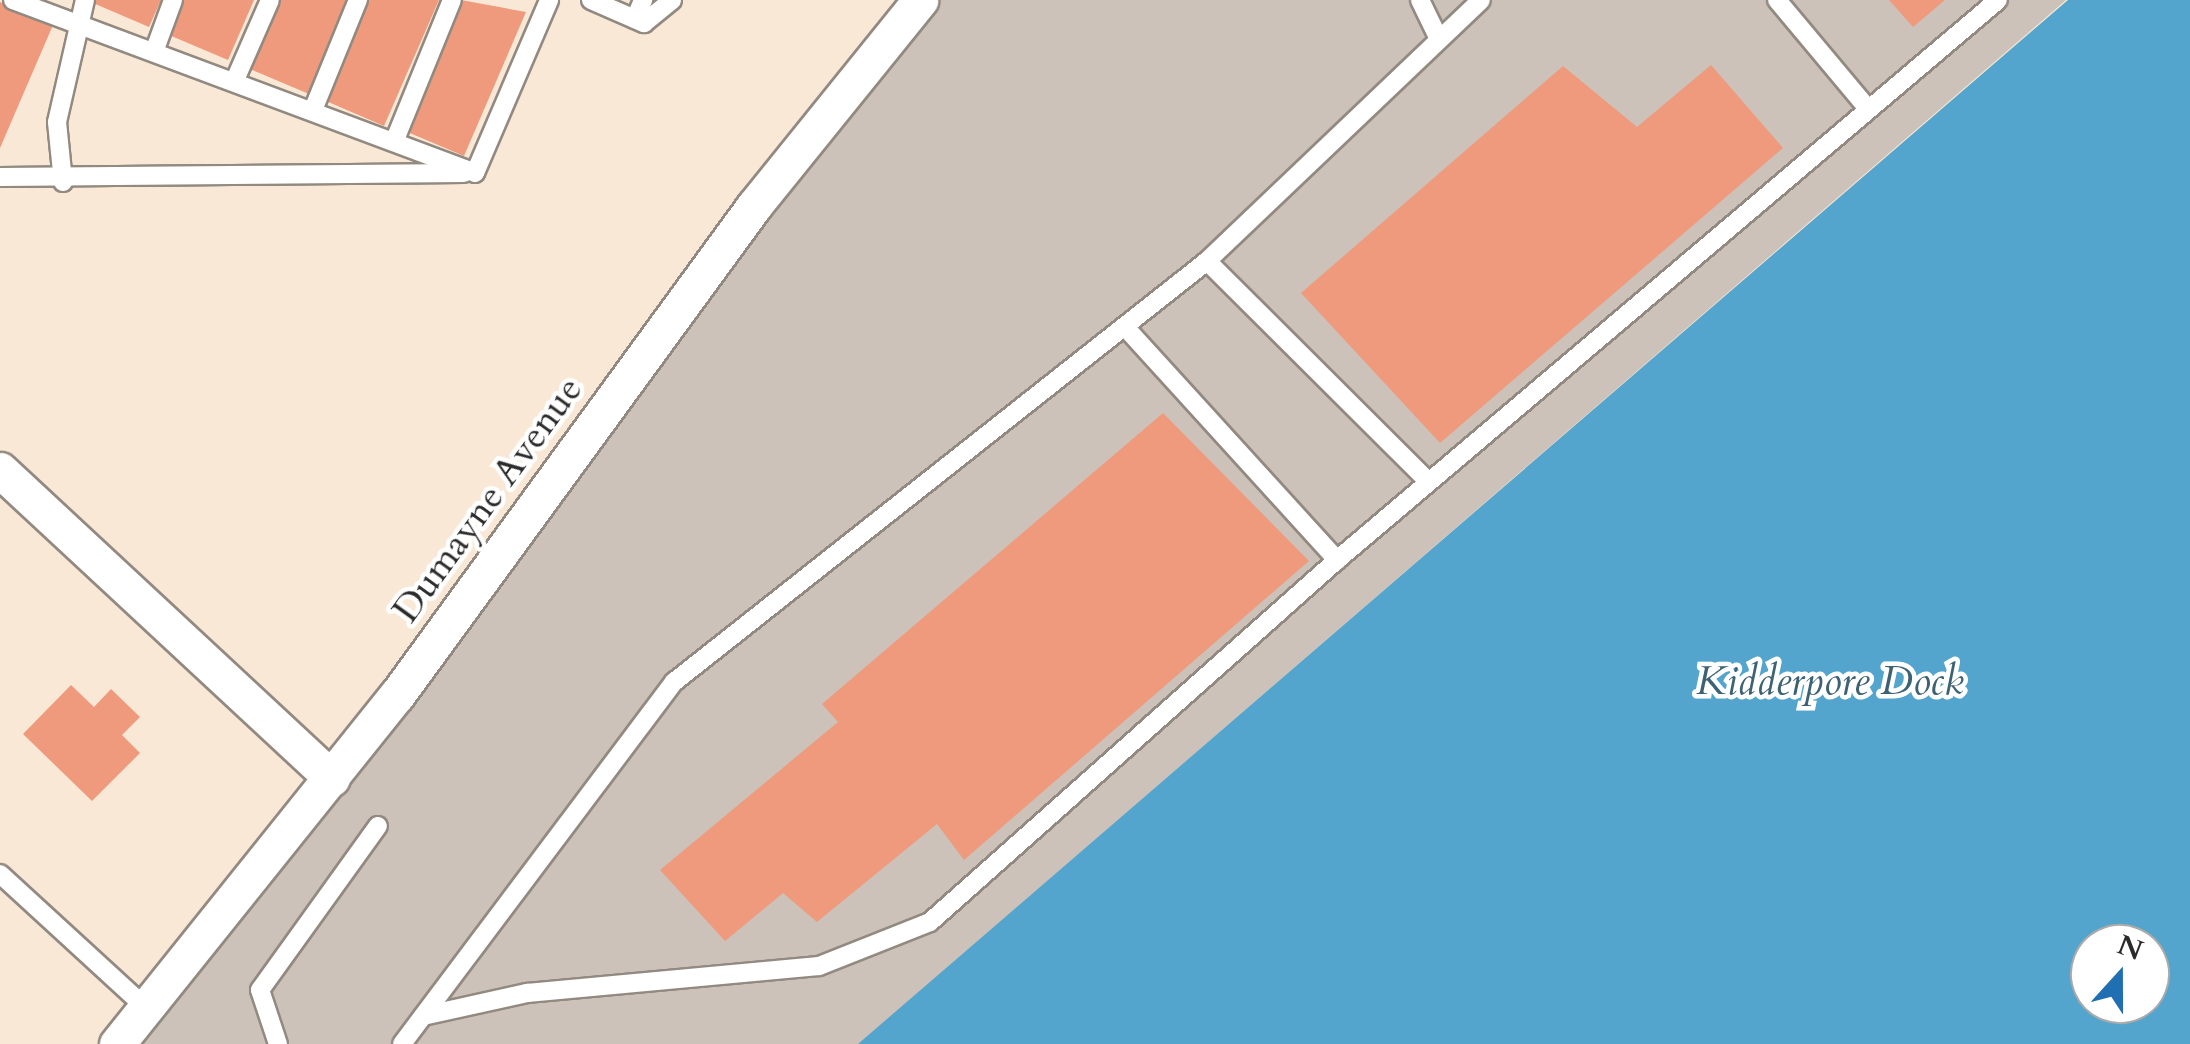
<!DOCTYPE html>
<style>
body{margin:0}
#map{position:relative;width:2190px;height:1044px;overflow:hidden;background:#f8e8d5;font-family:Cardo,serif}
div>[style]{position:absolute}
.industrial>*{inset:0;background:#ccc2b9}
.water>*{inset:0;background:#53a5ce}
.building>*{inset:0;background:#ef9a7d}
.roads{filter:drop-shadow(2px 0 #928a80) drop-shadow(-2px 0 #928a80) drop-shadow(0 2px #928a80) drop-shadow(0 -2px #928a80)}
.service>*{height:18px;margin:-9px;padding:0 9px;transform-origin:9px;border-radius:9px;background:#fff}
.minor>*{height:35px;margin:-17.5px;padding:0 17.5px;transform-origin:17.5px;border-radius:17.5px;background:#fff}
span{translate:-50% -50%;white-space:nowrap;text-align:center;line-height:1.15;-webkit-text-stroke:9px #fff;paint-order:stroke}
.street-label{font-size:38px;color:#2b2b2b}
.water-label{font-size:40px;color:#3d6274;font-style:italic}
.north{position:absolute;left:2070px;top:924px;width:100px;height:100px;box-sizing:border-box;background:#fff;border:2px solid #aaa;border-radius:50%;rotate:21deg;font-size:28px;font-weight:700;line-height:40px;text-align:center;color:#2b2b2b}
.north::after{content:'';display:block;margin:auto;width:35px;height:45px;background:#1f6fb2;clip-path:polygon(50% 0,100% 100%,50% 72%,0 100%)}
</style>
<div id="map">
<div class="industrial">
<i style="clip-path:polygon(932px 0,2066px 0,859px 1044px,129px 1044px)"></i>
</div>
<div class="water">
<i style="clip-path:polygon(evenodd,2068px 0,2190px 0,2190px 1044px,858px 1044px,2068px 0,2090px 944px,2150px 944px,2150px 1004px,2090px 1004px,2090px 944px)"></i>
</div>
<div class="building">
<i style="clip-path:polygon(86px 0,161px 0,149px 27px)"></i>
<i style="clip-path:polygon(184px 0,254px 0,228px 60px,169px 35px)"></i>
<i style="clip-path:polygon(280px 0,350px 0,309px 94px,250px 69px)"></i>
<i style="clip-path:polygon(369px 0,439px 0,384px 126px,326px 101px)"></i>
<i style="clip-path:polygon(461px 0,526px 12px,464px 156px,405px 131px)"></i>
<i style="clip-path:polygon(1889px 0,1945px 0,1913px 27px)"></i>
<i style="clip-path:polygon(0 2px,53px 25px,0 148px)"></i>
<i style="clip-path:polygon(1711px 65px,1783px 148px,1440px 443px,1301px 293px,1563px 66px,1637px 127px)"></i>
<i style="clip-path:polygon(1163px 413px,1309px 561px,964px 860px,937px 824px,817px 922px,783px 893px,725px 941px,660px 870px,838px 722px,822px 704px)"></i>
<i style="clip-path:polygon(71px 685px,94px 707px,111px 689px,140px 717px,122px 735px,140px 753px,92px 801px,23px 734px)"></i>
</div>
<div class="roads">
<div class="service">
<i style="left:13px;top:0;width:493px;rotate:20.5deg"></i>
<i style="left:591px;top:0;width:58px;rotate:23.5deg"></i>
<i style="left:644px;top:23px;width:36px;rotate:-39deg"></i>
<i style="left:1420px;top:0;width:41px;rotate:64.1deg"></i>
<i style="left:1777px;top:0;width:142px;rotate:50.1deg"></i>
<i style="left:635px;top:19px;width:21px;rotate:-67deg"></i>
<i style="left:154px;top:52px;width:55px;rotate:-69.9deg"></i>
<i style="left:235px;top:80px;width:87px;rotate:-66.4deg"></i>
<i style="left:313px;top:110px;width:119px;rotate:-67.8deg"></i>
<i style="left:394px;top:142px;width:153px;rotate:-67.8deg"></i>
<i style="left:475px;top:173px;width:188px;rotate:-66.8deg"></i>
<i style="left:0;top:177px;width:464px;rotate:-0.5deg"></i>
<i style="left:63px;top:182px;width:60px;rotate:-95.7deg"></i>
<i style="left:57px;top:122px;width:125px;rotate:-77.1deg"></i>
<i style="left:1207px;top:261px;width:312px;rotate:44.9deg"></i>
<i style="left:1126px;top:328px;width:314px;rotate:47.7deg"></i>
<i style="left:0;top:874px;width:198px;rotate:42.5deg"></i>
<i style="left:423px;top:1016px;width:107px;rotate:-12.5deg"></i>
<i style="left:527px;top:993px;width:293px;rotate:-5.3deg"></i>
<i style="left:819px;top:966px;width:119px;rotate:-21.6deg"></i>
<i style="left:930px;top:922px;width:545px;rotate:-41.65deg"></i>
<i style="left:1337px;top:560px;width:866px;rotate:-40.27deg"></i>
<i style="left:278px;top:1044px;width:57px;rotate:-108.4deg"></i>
<i style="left:260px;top:990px;width:202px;rotate:-54.3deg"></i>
<i style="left:402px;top:1044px;width:453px;rotate:-53.1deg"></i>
<i style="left:674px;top:682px;width:679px;rotate:-38.3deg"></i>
<i style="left:1207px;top:261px;width:378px;rotate:-43.6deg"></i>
</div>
<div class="minor">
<i style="left:0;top:470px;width:453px;rotate:42.9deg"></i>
<i style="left:117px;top:1044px;width:447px;rotate:-51.3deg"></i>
<i style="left:397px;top:695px;width:605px;rotate:-53.87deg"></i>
<i style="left:754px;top:206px;width:265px;rotate:-51.1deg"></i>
</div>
</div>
<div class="street-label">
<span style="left:488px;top:500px;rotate:-54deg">Dumayne Avenue</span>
</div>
<div class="water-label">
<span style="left:1830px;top:682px">Kidderpore Dock</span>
</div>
<div class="north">N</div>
</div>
